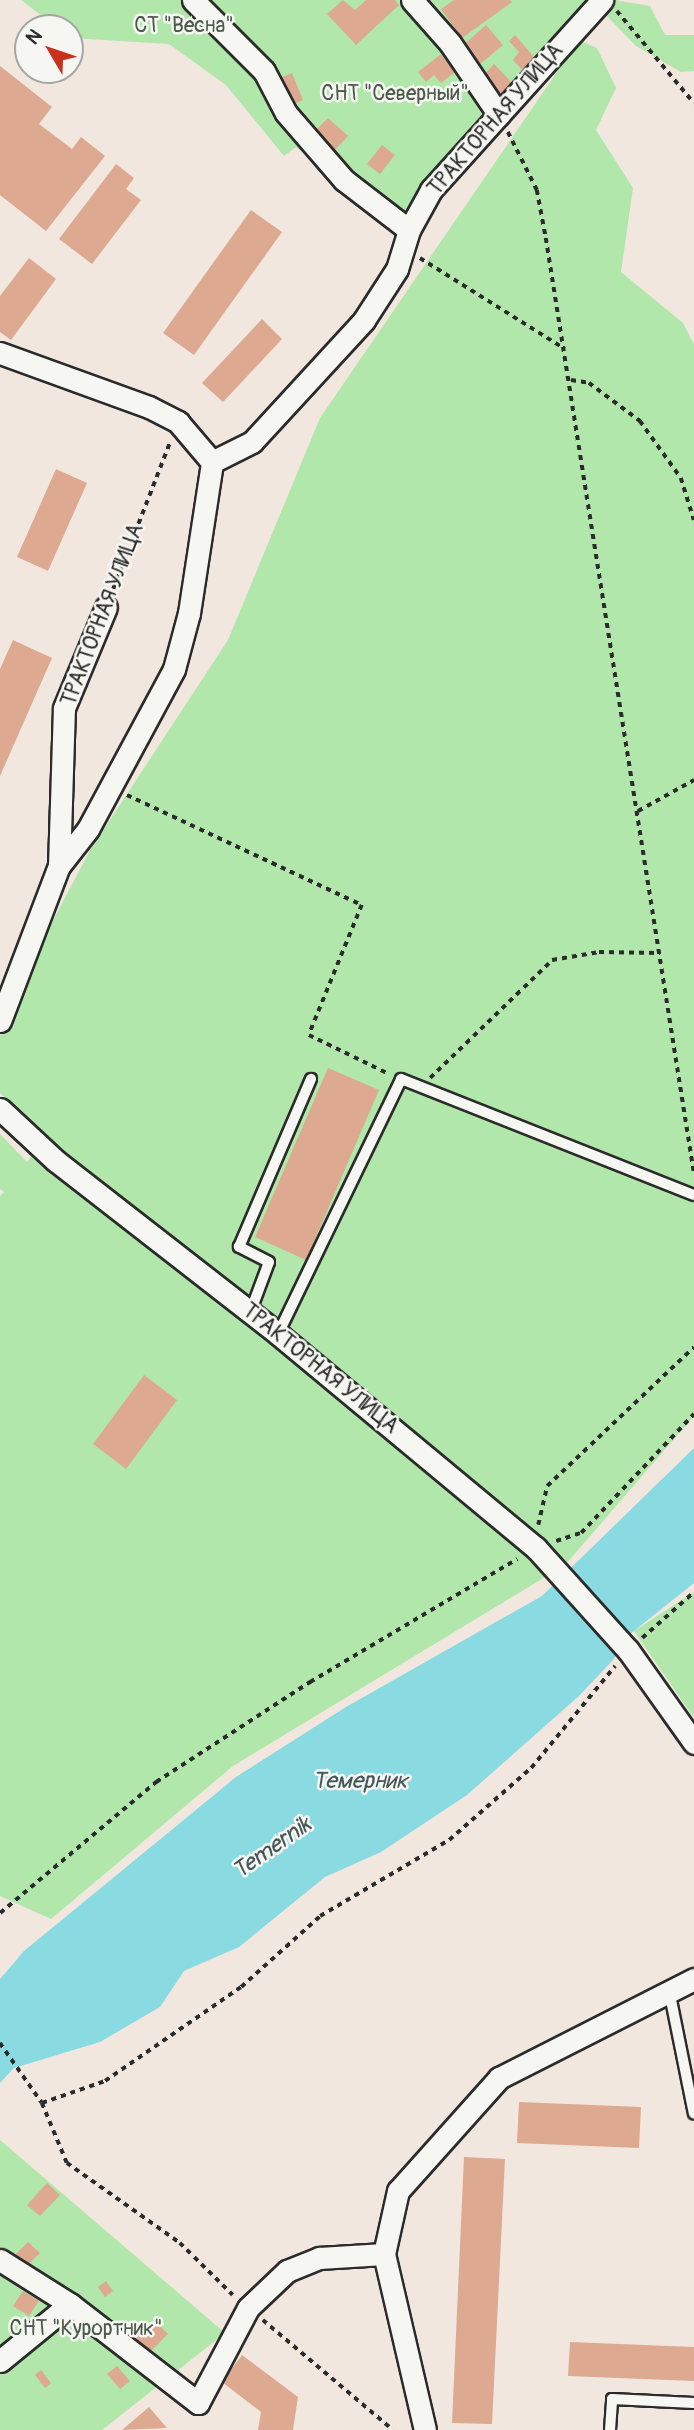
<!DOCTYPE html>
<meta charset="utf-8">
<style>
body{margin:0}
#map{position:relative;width:694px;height:2430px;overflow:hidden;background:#f1e7df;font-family:Pangolin,sans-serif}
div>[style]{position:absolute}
.green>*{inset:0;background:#b1e7aa}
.water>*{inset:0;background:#8adbe1}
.building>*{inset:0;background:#dda991}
.path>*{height:3.5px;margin-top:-1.75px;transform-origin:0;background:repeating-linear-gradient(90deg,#2b2b2b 0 5px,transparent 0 10px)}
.roads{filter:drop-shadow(2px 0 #2b2b2b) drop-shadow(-2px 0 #2b2b2b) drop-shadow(0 2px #2b2b2b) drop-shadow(0 -2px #2b2b2b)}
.service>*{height:10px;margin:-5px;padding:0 5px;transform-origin:5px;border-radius:5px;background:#f6f6f2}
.minor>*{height:21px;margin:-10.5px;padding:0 10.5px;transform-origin:10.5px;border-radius:10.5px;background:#f6f6f2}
span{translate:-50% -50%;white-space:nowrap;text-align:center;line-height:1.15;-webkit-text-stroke:5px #f6f6f2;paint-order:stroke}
.park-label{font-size:21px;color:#4c5a4b}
.street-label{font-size:21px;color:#2b2b2b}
.water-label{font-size:23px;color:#435758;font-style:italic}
.north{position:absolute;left:14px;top:14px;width:70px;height:70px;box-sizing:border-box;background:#f6f6f2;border:2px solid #a5a5a2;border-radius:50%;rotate:309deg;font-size:19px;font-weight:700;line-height:28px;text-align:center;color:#2b2b2b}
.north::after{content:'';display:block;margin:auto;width:24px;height:32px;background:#c8321e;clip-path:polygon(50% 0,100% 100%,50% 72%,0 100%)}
</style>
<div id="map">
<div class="green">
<i style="clip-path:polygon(21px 0,608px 0,403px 222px,340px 183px,296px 147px,284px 156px,226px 85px,169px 44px,71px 38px,70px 28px,58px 28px)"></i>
<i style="clip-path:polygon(615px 0,650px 6px,665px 35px,694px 35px,694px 71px,681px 72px,636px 46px,604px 13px)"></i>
<i style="clip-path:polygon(579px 40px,597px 48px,616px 88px,596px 130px,633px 188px,621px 272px,683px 323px,694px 344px,694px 1416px,565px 1565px,233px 1766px,51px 1919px,0 1896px,0 1196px,4px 1192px,0 1189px,0 1134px,27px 1162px,46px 1138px,0 1093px,0 1036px,27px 970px,89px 852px,228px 640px,320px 418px)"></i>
<i style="clip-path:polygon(694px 1592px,694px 1718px,634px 1631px)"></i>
<i style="clip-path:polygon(0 2140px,225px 2333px,102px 2430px,0 2430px)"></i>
</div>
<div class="water">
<i style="clip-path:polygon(694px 1448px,694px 1583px,629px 1635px,614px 1659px,579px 1696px,467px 1795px,381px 1852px,325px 1877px,239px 1947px,184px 1971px,160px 2007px,100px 2042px,14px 2068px,0 2083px,0 1979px,24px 1951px,236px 1777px,346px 1707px,542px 1596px)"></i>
</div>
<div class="building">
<i style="clip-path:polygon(343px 0,355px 10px,366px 0,395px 0,399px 5px,356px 45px,327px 14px)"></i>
<i style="clip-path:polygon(454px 0,510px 0,512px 2px,462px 38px,441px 9px)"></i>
<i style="clip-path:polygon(486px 25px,503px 45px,479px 65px,462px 46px)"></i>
<i style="clip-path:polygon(515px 35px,535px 58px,523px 71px,513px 60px,519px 52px,509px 41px)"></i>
<i style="clip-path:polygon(441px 54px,455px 72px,441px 83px,434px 75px,426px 82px,418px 72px)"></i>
<i style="clip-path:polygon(494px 64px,513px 84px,501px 96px,483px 76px)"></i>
<i style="clip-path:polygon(0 66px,52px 107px,39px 124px,72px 149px,81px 137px,105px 156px,46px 231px,0 195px)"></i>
<i style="clip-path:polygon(292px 73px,303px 100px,287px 107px,275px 80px)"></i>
<i style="clip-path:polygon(328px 118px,348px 136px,332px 153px,312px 134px)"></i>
<i style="clip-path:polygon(382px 145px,395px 155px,380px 174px,367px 164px)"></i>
<i style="clip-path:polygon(116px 164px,134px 178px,126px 189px,141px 200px,92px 264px,59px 239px)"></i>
<i style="clip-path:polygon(251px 210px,282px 232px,194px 355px,163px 333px)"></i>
<i style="clip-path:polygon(29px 258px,56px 279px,11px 340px,0 332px,0 296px)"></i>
<i style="clip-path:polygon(262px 319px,282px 339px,223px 402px,202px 383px)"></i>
<i style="clip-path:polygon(56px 469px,87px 483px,48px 571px,17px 557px)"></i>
<i style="clip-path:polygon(13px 640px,52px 658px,0 776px,0 669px)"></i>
<i style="clip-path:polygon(328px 1068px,379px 1090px,306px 1260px,255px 1237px)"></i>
<i style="clip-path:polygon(144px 1375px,177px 1400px,126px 1469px,93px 1444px)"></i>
<i style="clip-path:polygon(519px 2102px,641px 2107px,639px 2148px,517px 2143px)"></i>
<i style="clip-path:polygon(464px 2157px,505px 2159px,492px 2424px,452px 2423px)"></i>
<i style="clip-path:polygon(47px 2183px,60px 2195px,40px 2216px,27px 2205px)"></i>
<i style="clip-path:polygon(28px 2242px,40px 2253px,26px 2267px,14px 2256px)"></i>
<i style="clip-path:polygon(106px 2281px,113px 2291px,105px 2297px,98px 2287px)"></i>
<i style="clip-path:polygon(23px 2291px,39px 2301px,29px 2316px,13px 2306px)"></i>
<i style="clip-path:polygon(154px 2320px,168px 2334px,148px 2354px,134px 2341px)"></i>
<i style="clip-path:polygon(570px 2342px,694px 2347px,694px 2381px,568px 2376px)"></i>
<i style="clip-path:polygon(242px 2355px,298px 2397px,293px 2430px,258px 2430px,261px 2412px,222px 2382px)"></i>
<i style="clip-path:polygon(117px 2366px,130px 2381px,120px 2389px,107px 2374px)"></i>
<i style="clip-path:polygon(41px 2370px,51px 2383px,45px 2388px,35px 2375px)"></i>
<i style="clip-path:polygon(149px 2407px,167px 2428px,122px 2430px)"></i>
</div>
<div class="path">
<i style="left:617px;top:11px;width:120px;rotate:50.1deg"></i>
<i style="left:508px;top:132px;width:65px;rotate:63.4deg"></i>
<i style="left:537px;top:190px;width:49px;rotate:79.4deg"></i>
<i style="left:546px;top:238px;width:946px;rotate:81deg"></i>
<i style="left:420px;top:258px;width:171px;rotate:32.1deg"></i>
<i style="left:571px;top:380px;width:18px;rotate:9deg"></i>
<i style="left:589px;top:383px;width:64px;rotate:36.7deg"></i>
<i style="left:640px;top:421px;width:70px;rotate:54.3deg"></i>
<i style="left:681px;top:478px;width:44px;rotate:72.8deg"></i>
<i style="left:113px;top:589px;width:158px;rotate:-68.8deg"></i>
<i style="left:127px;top:795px;width:259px;rotate:25.1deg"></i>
<i style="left:362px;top:905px;width:140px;rotate:112.2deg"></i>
<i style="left:309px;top:1035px;width:89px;rotate:26deg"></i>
<i style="left:638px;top:811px;width:64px;rotate:-29deg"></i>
<i style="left:430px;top:1078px;width:170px;rotate:-44deg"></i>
<i style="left:552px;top:960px;width:48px;rotate:-9.7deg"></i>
<i style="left:599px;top:952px;width:61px;rotate:0.9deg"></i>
<i style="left:538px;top:1525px;width:40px;rotate:-77deg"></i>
<i style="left:547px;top:1486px;width:202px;rotate:-43.4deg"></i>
<i style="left:556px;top:1541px;width:26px;rotate:-18deg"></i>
<i style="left:581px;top:1533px;width:164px;rotate:-46.5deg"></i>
<i style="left:642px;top:1638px;width:69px;rotate:-41.5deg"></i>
<i style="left:0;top:1913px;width:204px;rotate:-40deg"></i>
<i style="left:156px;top:1782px;width:184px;rotate:-33deg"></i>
<i style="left:310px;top:1682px;width:241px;rotate:-30.7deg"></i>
<i style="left:0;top:2043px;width:73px;rotate:55deg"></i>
<i style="left:42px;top:2103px;width:65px;rotate:67.4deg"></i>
<i style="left:67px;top:2163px;width:138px;rotate:35.3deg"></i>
<i style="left:180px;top:2243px;width:74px;rotate:44.5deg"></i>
<i style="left:42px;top:2103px;width:67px;rotate:-19.2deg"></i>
<i style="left:105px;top:2081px;width:165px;rotate:-34.7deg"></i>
<i style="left:241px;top:1987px;width:106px;rotate:-41.9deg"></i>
<i style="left:320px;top:1916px;width:150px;rotate:-30.5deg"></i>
<i style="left:449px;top:1840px;width:109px;rotate:-41.3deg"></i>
<i style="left:531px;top:1768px;width:132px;rotate:-50.5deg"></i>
<i style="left:263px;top:2320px;width:170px;rotate:40.2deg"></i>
</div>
<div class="roads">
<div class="service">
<i style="left:250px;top:1313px;width:54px;rotate:-69.6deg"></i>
<i style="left:269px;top:1262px;width:34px;rotate:-153deg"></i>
<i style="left:239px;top:1247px;width:183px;rotate:-66.8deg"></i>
<i style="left:278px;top:1334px;width:283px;rotate:-64.2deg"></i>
<i style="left:401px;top:1079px;width:315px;rotate:21.6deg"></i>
<i style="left:669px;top:1990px;width:126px;rotate:78.6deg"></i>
<i style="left:610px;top:2430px;width:31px;rotate:-86deg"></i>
<i style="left:612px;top:2399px;width:82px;rotate:2.8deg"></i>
</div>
<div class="minor">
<i style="left:193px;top:0;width:100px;rotate:45deg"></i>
<i style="left:264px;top:71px;width:47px;rotate:62.4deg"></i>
<i style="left:286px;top:113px;width:89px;rotate:49.1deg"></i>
<i style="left:344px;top:180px;width:82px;rotate:37.6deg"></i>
<i style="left:412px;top:0;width:57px;rotate:48.5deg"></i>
<i style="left:450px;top:43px;width:87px;rotate:55.8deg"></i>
<i style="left:0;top:353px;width:158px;rotate:19.9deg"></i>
<i style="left:149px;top:407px;width:33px;rotate:27deg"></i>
<i style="left:178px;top:422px;width:52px;rotate:49.6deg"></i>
<i style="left:212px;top:462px;width:45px;rotate:-26.6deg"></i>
<i style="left:252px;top:442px;width:166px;rotate:-47.4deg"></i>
<i style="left:364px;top:320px;width:61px;rotate:-57.1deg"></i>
<i style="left:397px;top:269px;width:41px;rotate:-72.9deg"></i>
<i style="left:409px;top:230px;width:46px;rotate:-61.2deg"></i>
<i style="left:431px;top:190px;width:256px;rotate:-48deg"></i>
<i style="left:59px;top:866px;width:47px;rotate:-51.9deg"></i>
<i style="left:88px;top:829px;width:182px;rotate:-61.7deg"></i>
<i style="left:174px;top:669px;width:58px;rotate:-75deg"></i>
<i style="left:189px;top:613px;width:153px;rotate:-81.3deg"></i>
<i style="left:0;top:1021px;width:166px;rotate:-69.2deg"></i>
<i style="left:59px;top:866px;width:158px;rotate:-88.2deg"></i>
<i style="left:64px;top:708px;width:109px;rotate:-67.4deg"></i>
<i style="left:0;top:1109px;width:76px;rotate:42.9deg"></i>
<i style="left:56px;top:1161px;width:281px;rotate:37.9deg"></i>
<i style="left:278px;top:1334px;width:335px;rotate:39.7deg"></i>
<i style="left:536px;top:1548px;width:137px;rotate:48deg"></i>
<i style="left:628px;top:1650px;width:114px;rotate:54.6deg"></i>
<i style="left:0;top:2260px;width:83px;rotate:32.2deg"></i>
<i style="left:70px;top:2304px;width:162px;rotate:37.7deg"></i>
<i style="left:198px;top:2403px;width:107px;rotate:-62.2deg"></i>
<i style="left:248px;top:2308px;width:54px;rotate:-43.5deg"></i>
<i style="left:287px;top:2271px;width:35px;rotate:-22deg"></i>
<i style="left:319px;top:2258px;width:65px;rotate:-3.5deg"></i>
<i style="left:0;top:2361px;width:90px;rotate:-39.2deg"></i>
<i style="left:425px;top:2430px;width:181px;rotate:-103.1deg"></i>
<i style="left:384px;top:2254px;width:65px;rotate:-77.5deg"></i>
<i style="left:398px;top:2191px;width:152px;rotate:-48.2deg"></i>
<i style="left:499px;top:2078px;width:219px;rotate:-26.9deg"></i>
</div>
</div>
<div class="park-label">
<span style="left:184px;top:26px">СТ "Весна"</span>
<span style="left:395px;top:94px">СНТ "Северный"</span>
<span style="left:86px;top:2329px">СНТ "Курортник"</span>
</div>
<div class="street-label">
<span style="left:496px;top:120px;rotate:-49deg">ТРАКТОРНАЯ УЛИЦА</span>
<span style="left:103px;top:615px;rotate:-69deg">ТРАКТОРНАЯ УЛИЦА</span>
<span style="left:320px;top:1369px;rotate:39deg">ТРАКТОРНАЯ УЛИЦА</span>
</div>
<div class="water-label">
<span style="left:360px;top:1781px">Темерник</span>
<span style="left:272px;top:1848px;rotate:-35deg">Temernik</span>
</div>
<div class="north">N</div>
</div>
